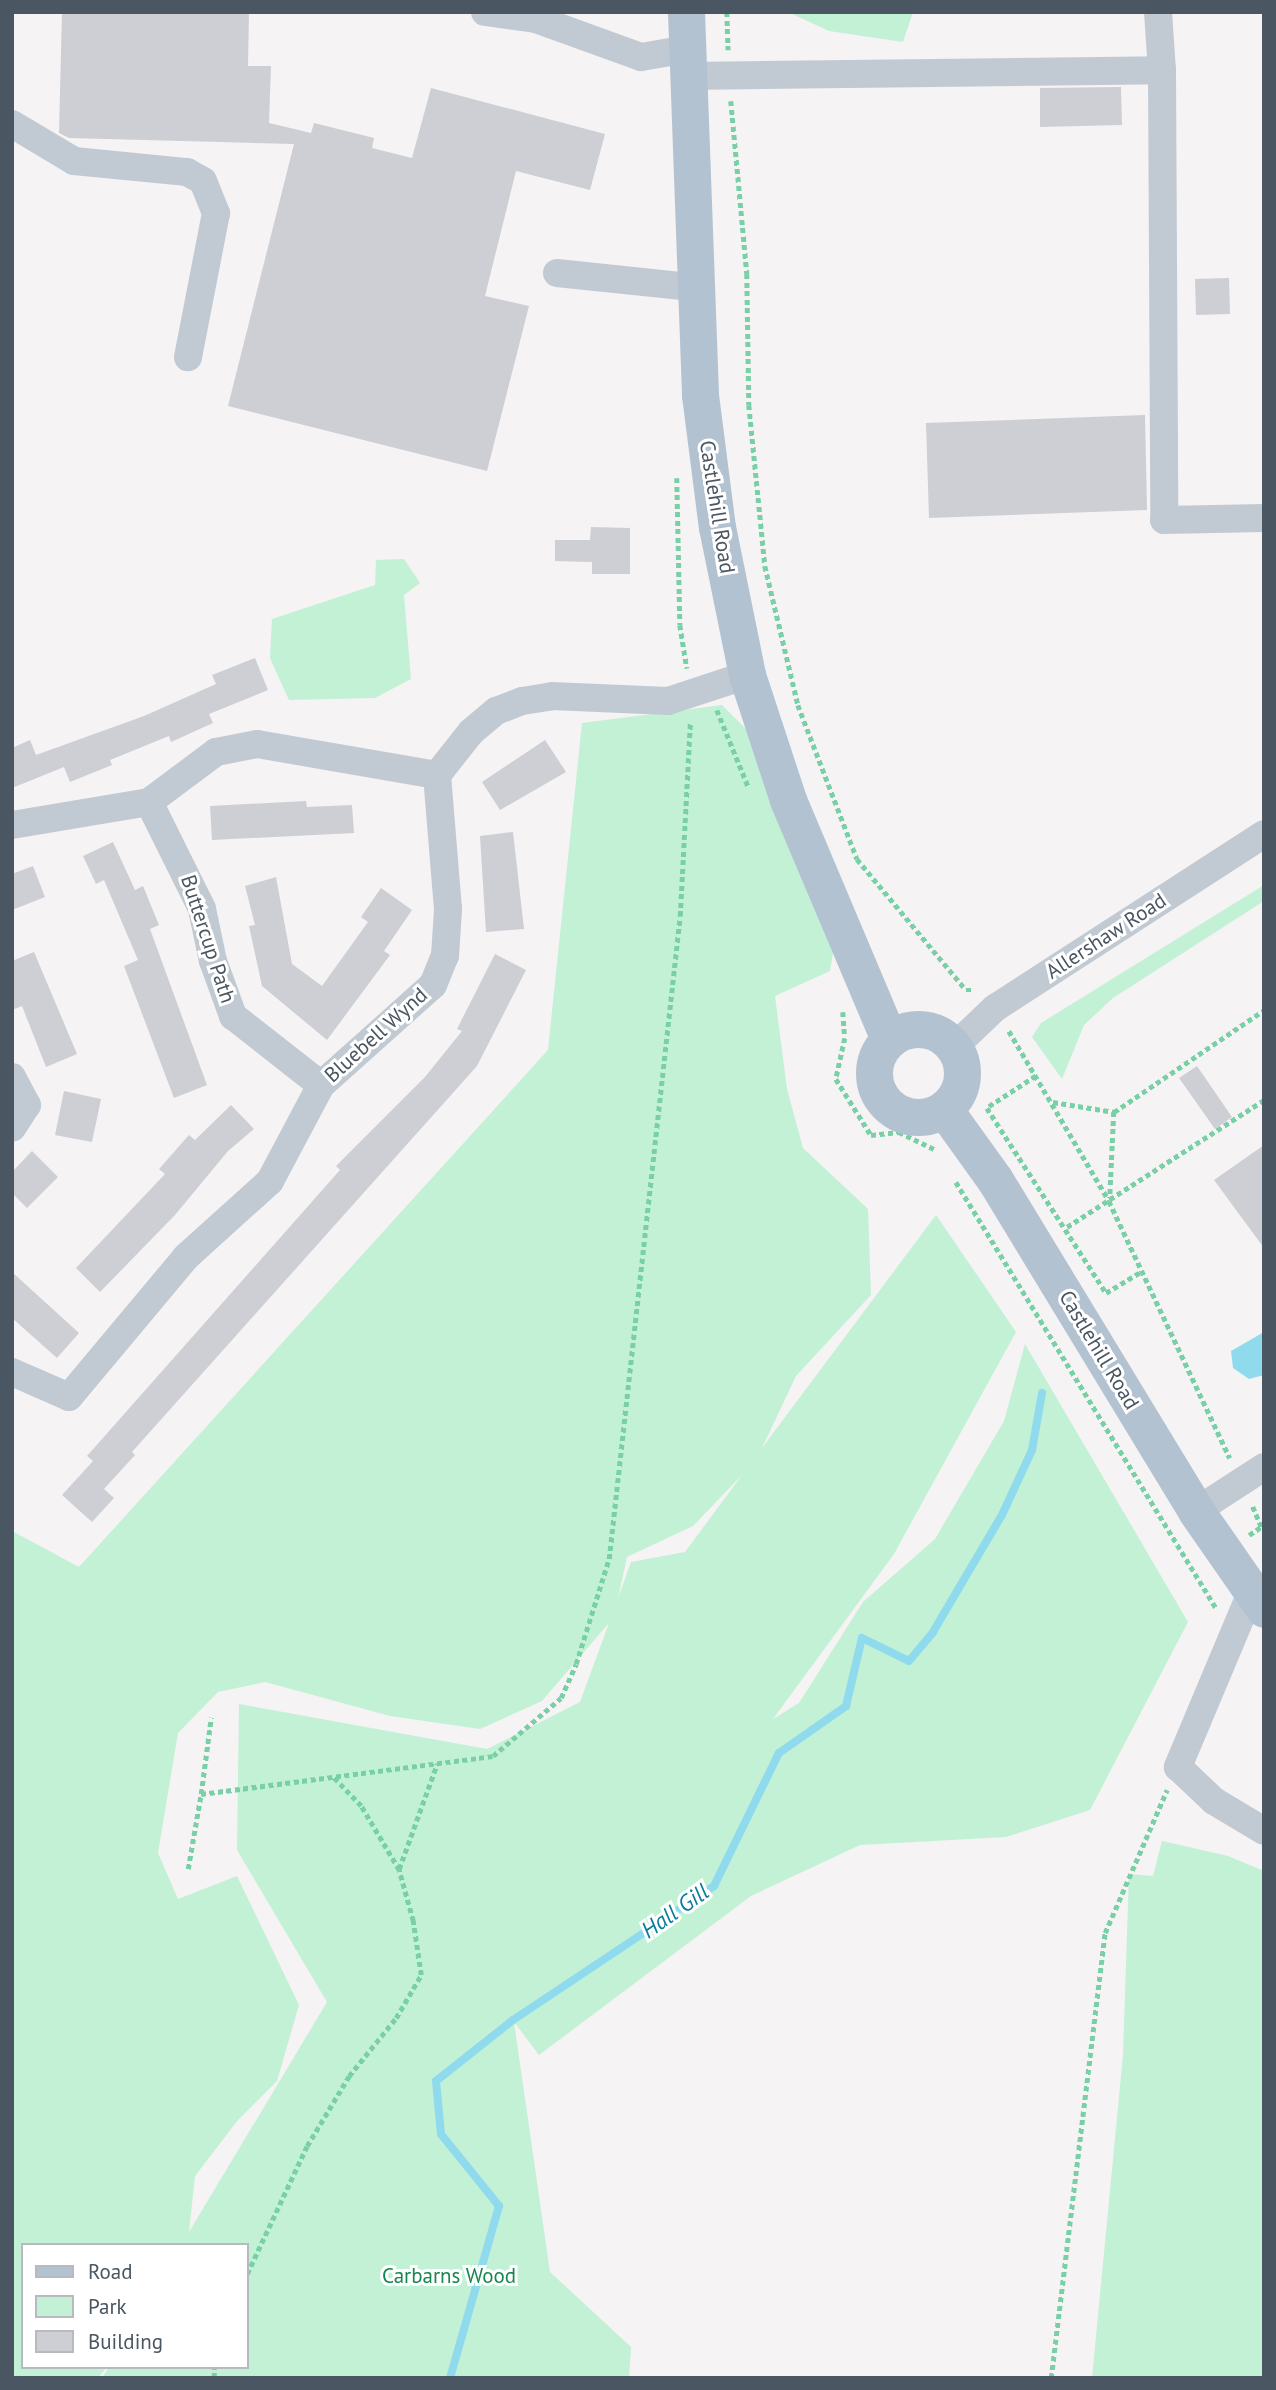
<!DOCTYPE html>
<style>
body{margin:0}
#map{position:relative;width:1276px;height:2390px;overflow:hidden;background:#f5f3f3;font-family:"PT Sans",sans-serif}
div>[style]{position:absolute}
.green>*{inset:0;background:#c3f1d5}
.water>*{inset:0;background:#90daee}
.stream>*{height:8px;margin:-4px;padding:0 4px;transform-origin:4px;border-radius:4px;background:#90daee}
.building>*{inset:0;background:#cdcfd5}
.path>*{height:4.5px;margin-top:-2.25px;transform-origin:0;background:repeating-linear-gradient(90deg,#7ad0a6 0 5px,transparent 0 8.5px)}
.minor>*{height:28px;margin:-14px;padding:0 14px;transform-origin:14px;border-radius:14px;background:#c1cad2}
.major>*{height:37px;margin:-18.5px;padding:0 18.5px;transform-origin:18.5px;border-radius:18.5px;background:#b3c2d1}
.major>.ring{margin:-18.5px;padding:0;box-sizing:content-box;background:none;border:37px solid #b3c2d1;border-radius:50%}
span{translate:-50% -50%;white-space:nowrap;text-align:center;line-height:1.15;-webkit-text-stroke:6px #fff;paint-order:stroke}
.street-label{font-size:21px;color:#4a5661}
.park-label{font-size:21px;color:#17864f}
.water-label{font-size:23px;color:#0c7c9b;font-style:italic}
.frame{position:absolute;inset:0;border:14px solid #4a5661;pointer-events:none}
.legend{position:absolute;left:21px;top:2243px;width:228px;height:126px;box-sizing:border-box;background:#fff;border:2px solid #b7bbc0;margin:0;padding:9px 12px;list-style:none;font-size:21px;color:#4a5661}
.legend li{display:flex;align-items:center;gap:14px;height:35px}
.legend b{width:35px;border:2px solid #b7bbc0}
</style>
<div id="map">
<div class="green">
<i style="clip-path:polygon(788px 12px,913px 12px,903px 42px,829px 31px)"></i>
<i style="clip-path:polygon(404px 559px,420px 583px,404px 595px,411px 679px,375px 698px,289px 700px,270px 658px,272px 619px,375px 585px,376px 560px)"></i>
<i style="clip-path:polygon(evenodd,722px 705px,747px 730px,836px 935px,830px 971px,775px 996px,787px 1089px,803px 1148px,868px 1209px,871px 1295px,796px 1376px,762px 1448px,936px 1215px,1016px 1332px,894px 1554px,773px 1719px,799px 1703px,863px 1602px,935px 1539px,1004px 1421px,1025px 1344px,1188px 1622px,1090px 1810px,1006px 1837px,860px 1845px,751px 1896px,539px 2055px,514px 2022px,550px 2272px,631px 2347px,629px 2378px,102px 2378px,109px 2367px,247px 2367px,247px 2245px,23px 2245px,23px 2367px,107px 2367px,98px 2378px,12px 2378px,12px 1531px,79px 1567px,548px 1050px,582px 723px,722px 705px,742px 1475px,685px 1552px,631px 1562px,618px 1598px,627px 1557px,693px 1526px,742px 1475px,722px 705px,609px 1623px,580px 1702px,487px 1749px,239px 1704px,237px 1850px,327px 2002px,189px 2232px,195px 2176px,238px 2120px,277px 2081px,299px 2005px,237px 1876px,178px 1899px,158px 1853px,178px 1733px,218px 1692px,265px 1682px,390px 1716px,480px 1729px,542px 1701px,609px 1623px)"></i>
<i style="clip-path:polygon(1264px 885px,1264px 901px,1113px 998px,1084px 1025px,1062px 1079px,1032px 1037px,1041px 1023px)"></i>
<i style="clip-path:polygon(1162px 1841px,1228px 1856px,1264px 1871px,1264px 2378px,1092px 2378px,1123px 2055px,1129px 1874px,1153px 1876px)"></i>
</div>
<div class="water">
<i style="clip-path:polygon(1264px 1332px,1264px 1375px,1249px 1379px,1233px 1368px,1231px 1351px)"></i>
</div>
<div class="stream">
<i style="left:450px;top:2378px;width:179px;rotate:-74.1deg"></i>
<i style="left:499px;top:2206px;width:92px;rotate:-128.9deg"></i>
<i style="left:441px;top:2134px;width:53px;rotate:-95.4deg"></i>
<i style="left:436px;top:2081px;width:98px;rotate:-38.4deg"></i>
<i style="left:513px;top:2020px;width:242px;rotate:-33.7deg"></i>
<i style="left:714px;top:1886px;width:148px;rotate:-64deg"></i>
<i style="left:779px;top:1753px;width:82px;rotate:-35deg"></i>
<i style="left:846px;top:1706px;width:70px;rotate:-76.8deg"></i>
<i style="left:862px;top:1638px;width:52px;rotate:26.1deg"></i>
<i style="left:909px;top:1661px;width:38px;rotate:-50deg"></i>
<i style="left:933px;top:1632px;width:136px;rotate:-59.5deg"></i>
<i style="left:1002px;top:1515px;width:72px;rotate:-65.2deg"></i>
<i style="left:1032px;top:1450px;width:58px;rotate:-80deg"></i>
</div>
<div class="building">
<i style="clip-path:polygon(62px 12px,249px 12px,248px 66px,271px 66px,269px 123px,311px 133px,314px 123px,374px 138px,372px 148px,412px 158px,431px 88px,605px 134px,590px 190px,516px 171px,485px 296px,529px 306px,487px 471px,228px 406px,294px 144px,69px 138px,59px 133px)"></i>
<i style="clip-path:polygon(1121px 87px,1122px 125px,1040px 127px,1040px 88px)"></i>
<i style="clip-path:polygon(1229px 278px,1230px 314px,1196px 315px,1195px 279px)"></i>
<i style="clip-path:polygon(1145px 415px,1147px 510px,929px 518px,926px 423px)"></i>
<i style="clip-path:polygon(591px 527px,630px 528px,630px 574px,592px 574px,592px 562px,555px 561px,555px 540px,590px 540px)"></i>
<i style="clip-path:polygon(255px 658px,268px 690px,209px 714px,213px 723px,171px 742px,169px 736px,110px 760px,112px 765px,70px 782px,64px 767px,12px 788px,12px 748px,30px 740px,36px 755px,144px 716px,216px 684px,212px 675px)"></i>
<i style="clip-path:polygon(545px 740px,566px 772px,500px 810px,482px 782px)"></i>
<i style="clip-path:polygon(306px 801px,307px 807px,352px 805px,354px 833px,212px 840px,210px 806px)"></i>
<i style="clip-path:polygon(513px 832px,524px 929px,486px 932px,480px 836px)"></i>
<i style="clip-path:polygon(113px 842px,135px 890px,143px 886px,159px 925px,150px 929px,207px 1085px,174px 1098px,124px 966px,138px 960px,104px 880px,96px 884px,83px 856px)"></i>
<i style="clip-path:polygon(33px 866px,45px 897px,12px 910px,12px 874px)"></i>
<i style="clip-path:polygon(276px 877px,292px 964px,322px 986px,368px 922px,361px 917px,381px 888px,412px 910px,384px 951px,390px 955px,327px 1040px,262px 986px,249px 926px,255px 925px,245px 886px)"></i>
<i style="clip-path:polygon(34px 952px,77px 1054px,46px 1067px,22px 1006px,12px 1010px,12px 961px)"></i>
<i style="clip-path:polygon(495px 954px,526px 970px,477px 1066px,132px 1452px,135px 1455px,104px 1489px,114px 1498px,92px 1522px,62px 1495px,93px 1461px,87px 1456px,340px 1170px,336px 1166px,425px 1077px,462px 1031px,457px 1029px)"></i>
<i style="clip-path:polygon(1197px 1066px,1232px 1117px,1215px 1129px,1179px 1078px)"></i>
<i style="clip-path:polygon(64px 1091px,101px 1099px,92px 1142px,55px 1135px)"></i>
<i style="clip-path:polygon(231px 1105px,254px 1129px,228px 1151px,175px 1215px,100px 1292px,76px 1268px,165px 1174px,159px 1169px,189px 1135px,195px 1140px)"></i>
<i style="clip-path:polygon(1264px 1145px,1264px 1248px,1214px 1180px)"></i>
<i style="clip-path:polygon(32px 1151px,58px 1177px,27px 1208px,12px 1193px,12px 1172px)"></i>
<i style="clip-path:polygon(12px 1272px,79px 1333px,57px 1358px,12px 1318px)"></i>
</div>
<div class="path">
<i style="left:727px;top:12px;width:38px;rotate:88deg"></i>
<i style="left:731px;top:101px;width:174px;rotate:84.7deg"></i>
<i style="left:747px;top:274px;width:131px;rotate:89.1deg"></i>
<i style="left:749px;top:405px;width:162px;rotate:84.3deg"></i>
<i style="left:765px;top:566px;width:143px;rotate:76.6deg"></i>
<i style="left:798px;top:705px;width:165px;rotate:69deg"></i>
<i style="left:857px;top:859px;width:170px;rotate:50.2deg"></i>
<i style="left:966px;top:990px;width:8px"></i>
<i style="left:677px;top:478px;width:147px;rotate:88.8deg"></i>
<i style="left:680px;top:625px;width:44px;rotate:80.8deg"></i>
<i style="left:717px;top:710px;width:82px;rotate:67.8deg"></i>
<i style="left:843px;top:1012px;width:26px;rotate:86deg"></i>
<i style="left:845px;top:1038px;width:42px;rotate:102.4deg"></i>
<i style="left:836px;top:1079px;width:66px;rotate:58deg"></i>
<i style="left:871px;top:1135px;width:28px;rotate:-6deg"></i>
<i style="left:899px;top:1132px;width:39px;rotate:26deg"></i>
<i style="left:1009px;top:1031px;width:197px;rotate:59.5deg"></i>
<i style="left:1109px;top:1201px;width:284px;rotate:64.8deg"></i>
<i style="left:1036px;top:1076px;width:59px;rotate:146.9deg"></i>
<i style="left:987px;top:1108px;width:220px;rotate:57.2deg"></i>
<i style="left:1106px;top:1293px;width:42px;rotate:-31.4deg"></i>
<i style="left:1053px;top:1102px;width:62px;rotate:9.3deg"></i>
<i style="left:1114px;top:1112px;width:86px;rotate:92.7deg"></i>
<i style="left:1114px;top:1112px;width:181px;rotate:-34.2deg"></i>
<i style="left:956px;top:1182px;width:499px;rotate:58.6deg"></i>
<i style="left:1067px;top:1227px;width:234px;rotate:-32.8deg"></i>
<i style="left:1249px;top:1535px;width:14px;rotate:-34deg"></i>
<i style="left:1261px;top:1527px;width:25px;rotate:-113deg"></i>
<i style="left:201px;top:1794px;width:77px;rotate:-82.5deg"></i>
<i style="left:188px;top:1869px;width:76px;rotate:-80.2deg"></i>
<i style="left:201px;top:1794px;width:294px;rotate:-7.4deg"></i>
<i style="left:493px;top:1756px;width:89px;rotate:-40.5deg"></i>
<i style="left:561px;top:1698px;width:37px;rotate:-66deg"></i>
<i style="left:576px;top:1664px;width:110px;rotate:-72.6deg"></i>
<i style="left:609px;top:1559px;width:647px;rotate:-83.7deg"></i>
<i style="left:680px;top:916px;width:194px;rotate:-87deg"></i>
<i style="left:399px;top:1869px;width:112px;rotate:-70.1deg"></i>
<i style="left:247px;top:2274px;width:141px;rotate:-64.9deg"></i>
<i style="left:307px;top:2146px;width:82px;rotate:-59deg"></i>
<i style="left:349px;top:2076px;width:75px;rotate:-51deg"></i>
<i style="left:396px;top:2018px;width:50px;rotate:-59.8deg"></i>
<i style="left:421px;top:1975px;width:55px;rotate:-98.4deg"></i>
<i style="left:413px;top:1921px;width:53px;rotate:-105.4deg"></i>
<i style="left:399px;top:1870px;width:74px;rotate:-120.7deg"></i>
<i style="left:361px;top:1806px;width:40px;rotate:-134deg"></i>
<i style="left:214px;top:2378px;width:11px;rotate:-90deg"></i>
<i style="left:1051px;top:2378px;width:448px;rotate:-83.1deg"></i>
<i style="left:1105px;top:1933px;width:156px;rotate:-66.6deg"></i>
</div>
<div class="minor">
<i style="left:485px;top:12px;width:51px;rotate:7.8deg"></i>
<i style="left:536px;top:19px;width:112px;rotate:19.9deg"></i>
<i style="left:641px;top:57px;width:48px;rotate:-9.7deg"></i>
<i style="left:1158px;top:12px;width:58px;rotate:86.1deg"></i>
<i style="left:1162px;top:70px;width:450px;rotate:89.7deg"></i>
<i style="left:1164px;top:520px;width:100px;rotate:-1.1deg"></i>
<i style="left:688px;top:76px;width:474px;rotate:-0.7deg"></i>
<i style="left:12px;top:124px;width:72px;rotate:30.8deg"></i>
<i style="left:74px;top:161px;width:114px;rotate:5.6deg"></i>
<i style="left:187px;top:172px;width:18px;rotate:29deg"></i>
<i style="left:203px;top:181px;width:35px;rotate:68deg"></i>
<i style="left:216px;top:213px;width:147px;rotate:101deg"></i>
<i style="left:557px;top:273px;width:143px;rotate:6deg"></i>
<i style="left:149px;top:802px;width:119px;rotate:63.6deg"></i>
<i style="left:202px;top:909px;width:53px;rotate:78.1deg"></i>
<i style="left:213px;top:961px;width:59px;rotate:70deg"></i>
<i style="left:233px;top:1016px;width:112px;rotate:38.1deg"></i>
<i style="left:12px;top:825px;width:139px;rotate:-9.5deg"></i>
<i style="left:149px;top:802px;width:84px;rotate:-36.7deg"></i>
<i style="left:216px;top:752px;width:42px;rotate:-11deg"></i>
<i style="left:257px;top:744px;width:183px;rotate:9.8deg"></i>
<i style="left:954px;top:1047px;width:57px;rotate:-43.6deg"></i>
<i style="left:995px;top:1008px;width:320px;rotate:-32.9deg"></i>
<i style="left:12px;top:1077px;width:32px;rotate:62deg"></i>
<i style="left:27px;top:1105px;width:27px;rotate:123deg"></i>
<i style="left:12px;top:1372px;width:62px;rotate:23.7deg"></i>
<i style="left:69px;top:1397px;width:182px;rotate:-50.1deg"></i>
<i style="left:186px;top:1257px;width:113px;rotate:-42.1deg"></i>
<i style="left:270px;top:1181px;width:109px;rotate:-62deg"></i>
<i style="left:321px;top:1085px;width:150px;rotate:-41.8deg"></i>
<i style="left:433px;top:985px;width:31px;rotate:-68deg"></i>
<i style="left:445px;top:956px;width:47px;rotate:-86.3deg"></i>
<i style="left:448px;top:909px;width:134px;rotate:-94.7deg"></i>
<i style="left:437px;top:775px;width:55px;rotate:-51.7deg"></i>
<i style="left:471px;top:732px;width:33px;rotate:-40deg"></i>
<i style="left:496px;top:711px;width:28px;rotate:-21deg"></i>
<i style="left:522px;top:701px;width:30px;rotate:-9deg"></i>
<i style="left:552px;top:696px;width:116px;rotate:2.5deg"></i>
<i style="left:668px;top:701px;width:83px;rotate:-18.2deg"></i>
<i style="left:1196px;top:1511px;width:81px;rotate:-32.9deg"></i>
<i style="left:1251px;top:1593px;width:189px;rotate:112.8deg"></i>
<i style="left:1178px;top:1767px;width:50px;rotate:43.4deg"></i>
<i style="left:1214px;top:1801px;width:58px;rotate:31deg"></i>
</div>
<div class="major">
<i style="left:686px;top:12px;width:383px;rotate:87.9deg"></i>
<i style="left:700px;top:395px;width:133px;rotate:82.7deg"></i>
<i style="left:717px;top:527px;width:151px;rotate:78.5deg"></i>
<i style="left:747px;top:675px;width:132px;rotate:71.8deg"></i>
<i style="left:788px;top:800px;width:259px;rotate:67.1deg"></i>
<i class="ring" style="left:874px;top:1029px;width:51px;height:51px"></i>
<i style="left:944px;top:1109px;width:87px;rotate:54.3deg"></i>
<i style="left:995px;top:1180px;width:387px;rotate:58.7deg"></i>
<i style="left:1196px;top:1511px;width:119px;rotate:55.2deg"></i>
</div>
<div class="street-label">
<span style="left:717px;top:507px;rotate:81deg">Castlehill Road</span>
<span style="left:1106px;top:936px;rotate:-33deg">Allershaw Road</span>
<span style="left:208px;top:939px;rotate:72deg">Buttercup Path</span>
<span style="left:376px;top:1035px;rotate:-42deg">Bluebell Wynd</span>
<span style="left:1099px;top:1350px;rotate:59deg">Castlehill Road</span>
</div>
<div class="park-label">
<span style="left:449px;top:2276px">Carbarns Wood</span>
</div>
<div class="water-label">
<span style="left:675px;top:1911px;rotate:-35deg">Hall Gill</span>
</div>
<div class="frame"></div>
<ul class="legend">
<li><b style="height:9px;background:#b3c2d1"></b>Road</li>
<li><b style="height:19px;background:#c3f1d5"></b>Park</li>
<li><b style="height:19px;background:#cdcfd5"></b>Building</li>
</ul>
</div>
